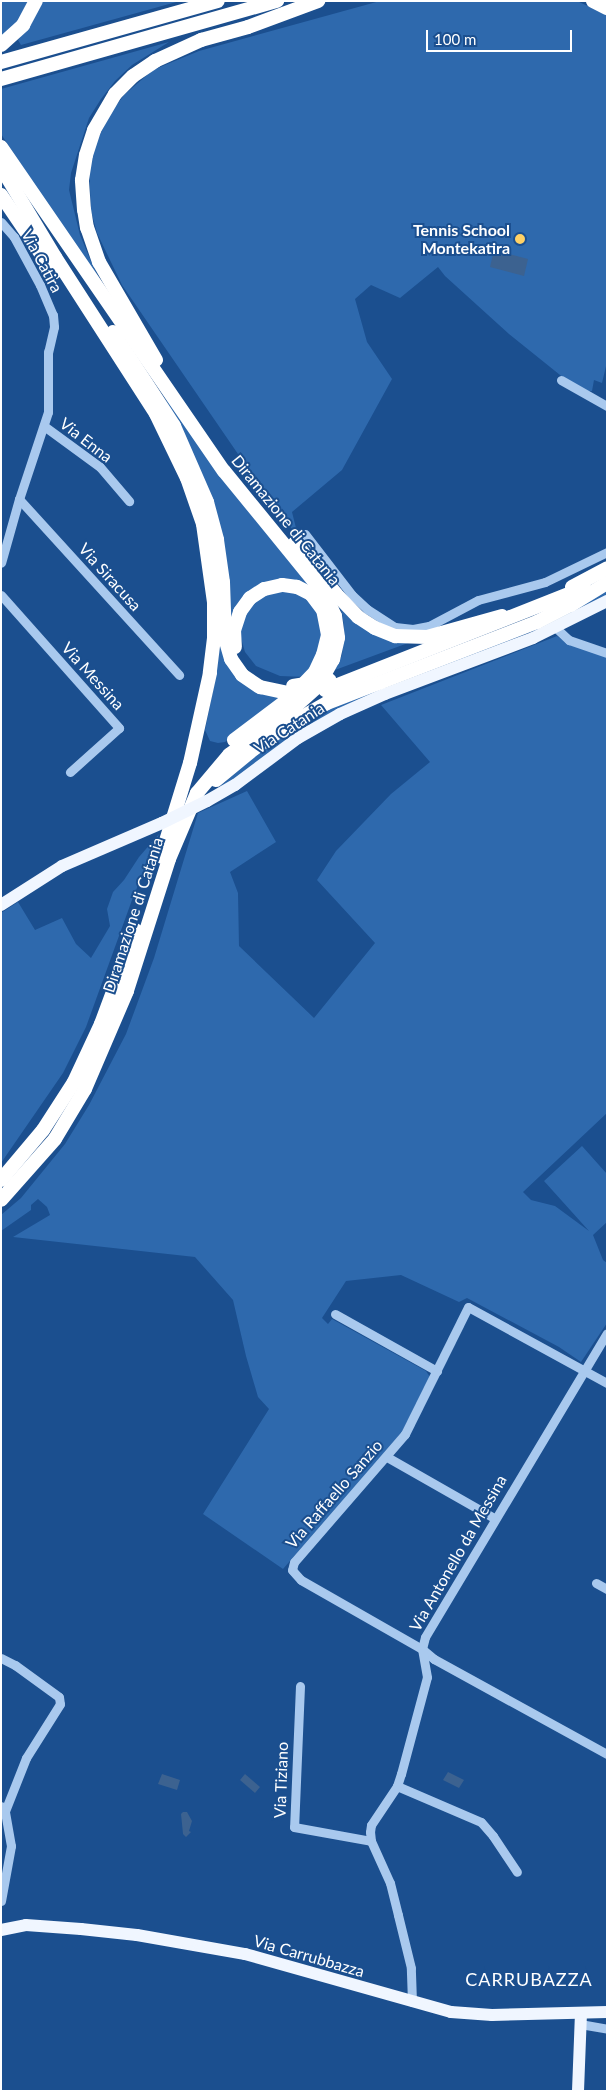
<!DOCTYPE html>
<style>
body{margin:0}
#map{position:relative;width:608px;height:2092px;overflow:hidden;background:#1b4f8f;font-family:Lato,sans-serif}
div>[style]{position:absolute}
.green>*{inset:0;background:#2e69ad}
.water>*{inset:0;background:#3c6290}
.minor>*{height:9px;margin:-4.5px;padding:0 4.5px;transform-origin:4.5px;border-radius:4.5px;background:#a9c9ee}
.major>*{height:12px;margin:-6px;padding:0 6px;transform-origin:6px;border-radius:6px;background:#f0f6ff}
.highway>*{height:14px;margin:-7px;padding:0 7px;transform-origin:7px;border-radius:7px;background:#fff}
.major-bridge>*{height:12px;margin:-6px;padding:0 6px;transform-origin:6px;border-radius:6px;background:#f0f6ff}
.highway-bridge>*{height:14px;margin:-7px;padding:0 7px;transform-origin:7px;border-radius:7px;background:#fff}
.dots>*{width:14px;height:14px;translate:-50% -50%;box-sizing:border-box;border:2px solid #1b4f8f;border-radius:50%}
span{translate:-50% -50%;white-space:nowrap;text-align:center;line-height:1.15;-webkit-text-stroke:4px #1b4f8f;paint-order:stroke}
.poi-label{font-size:16px;color:#fff;font-weight:700}
.right{translate:-100% -50%;text-align:right}
.street-label{font-size:16px;color:#fff}
.neighbourhood-label{font-size:18px;color:#fff;letter-spacing:1px}
.frame{position:absolute;inset:0;border:2px solid #fff;pointer-events:none}
.scale{position:absolute;left:426px;top:30px;width:146px;height:22px;box-sizing:border-box;border:2px solid #fff;border-top:0;padding-left:6px;font-size:15px;line-height:18px;white-space:nowrap;color:#fff;-webkit-text-stroke:4px #1b4f8f;paint-order:stroke}
</style>
<div id="map">
<div class="green">
<i style="clip-path:polygon(1px 1px,31px 1px,24px 15px,1px 37px)"></i>
<i style="clip-path:polygon(43px 1px,180px 1px,21px 45px,18px 40px,30px 25px)"></i>
<i style="clip-path:polygon(380px 1px,577px 1px,607px 15px,607px 362px,602px 383px,594px 380px,592px 391px,584px 391px,565px 379px,509px 334px,445px 276px,438px 267px,400px 298px,371px 285px,355px 299px,367px 342px,392px 379px,342px 470px,292px 512px,298px 536px,244px 473px,238px 454px,122px 285px,97px 233px,91px 211px,89px 168px,95px 144px,112px 111px,124px 95px,153px 70px,199px 51px)"></i>
<i style="clip-path:polygon(169px 42px,132px 65px,115px 81px,101px 99px,89px 118px,71px 173px,69px 190px,80px 235px,93px 266px,113px 303px,1px 134px,1px 89px)"></i>
<i style="clip-path:polygon(161px 390px,317px 593px,276px 581px,231px 628px,182px 432px)"></i>
<i style="clip-path:polygon(607px 590px,607px 595px,564px 619px,429px 672px,217px 789px,253px 758px,296px 728px,327px 710px)"></i>
<i style="clip-path:polygon(293px 591px,315px 604px,324px 637px,306px 677px,280px 676px,256px 666px,245px 652px,240px 635px,241px 626px,247px 609px,267px 592px)"></i>
<i style="clip-path:polygon(334px 596px,408px 643px,335px 670px,342px 655px,344px 627px,342px 613px)"></i>
<i style="clip-path:polygon(557px 636px,567px 643px,607px 656px,607px 1113px,523px 1192px,531px 1200px,555px 1206px,589px 1231px,544px 1181px,582px 1146px,607px 1174px,607px 1222px,593px 1235px,603px 1260px,607px 1263px,607px 1323px,581px 1362px,559px 1347px,467px 1298px,459px 1302px,401px 1275px,346px 1281px,322px 1318px,328px 1324px,332px 1319px,426px 1371px,430px 1377px,402px 1432px,283px 1569px,203px 1514px,269px 1409px,258px 1397px,246px 1356px,233px 1300px,195px 1257px,13px 1237px,50px 1215px,47px 1207px,38px 1199px,31px 1205px,31px 1210px,1px 1231px,1px 1215px,21px 1198px,65px 1144px,89px 1105px,126px 1034px,154px 958px,198px 813px,247px 791px,276px 842px,230px 872px,238px 893px,239px 946px,314px 1018px,375px 943px,317px 880px,336px 851px,391px 794px,430px 762px,381px 705px)"></i>
<i style="clip-path:polygon(221px 638px,224px 655px,283px 697px,225px 742px,218px 743px,210px 741px,205px 730px,215px 681px)"></i>
<i style="clip-path:polygon(159px 834px,132px 900px,86px 1027px,63px 1073px,1px 1163px,1px 913px,18px 902px,35px 930px,62px 918px,76px 944px,91px 958px,110px 926px,107px 909px,113px 892px,124px 880px,139px 857px)"></i>
</div>
<div class="water">
<i style="clip-path:polygon(494px 250px,528px 259px,524px 276px,490px 267px)"></i>
<i style="clip-path:polygon(448px 1772px,464px 1780px,459px 1788px,443px 1780px)"></i>
<i style="clip-path:polygon(162px 1774px,180px 1780px,177px 1790px,158px 1784px)"></i>
<i style="clip-path:polygon(245px 1774px,260px 1787px,255px 1793px,240px 1780px)"></i>
<i style="clip-path:polygon(183px 1812px,187px 1812px,192px 1821px,189px 1831px,191px 1832px,186px 1837px,183px 1834px,181px 1814px)"></i>
</div>
<div class="minor">
<i style="left:1px;top:222px;width:20px;rotate:49deg"></i>
<i style="left:14px;top:237px;width:55px;rotate:61.6deg"></i>
<i style="left:40px;top:285px;width:33px;rotate:67deg"></i>
<i style="left:53px;top:315px;width:12px;rotate:85deg"></i>
<i style="left:54px;top:327px;width:26px;rotate:103deg"></i>
<i style="left:48px;top:352px;width:60px;rotate:90deg"></i>
<i style="left:48px;top:412px;width:92px;rotate:108.4deg"></i>
<i style="left:19px;top:499px;width:66px;rotate:105.7deg"></i>
<i style="left:561px;top:380px;width:53px;rotate:29.5deg"></i>
<i style="left:44px;top:426px;width:69px;rotate:36.2deg"></i>
<i style="left:100px;top:467px;width:45px;rotate:49.5deg"></i>
<i style="left:19px;top:499px;width:238px;rotate:47.7deg"></i>
<i style="left:305px;top:534px;width:77px;rotate:52.4deg"></i>
<i style="left:352px;top:595px;width:21px;rotate:43deg"></i>
<i style="left:367px;top:609px;width:33px;rotate:33deg"></i>
<i style="left:395px;top:627px;width:18px;rotate:6deg"></i>
<i style="left:413px;top:629px;width:16px;rotate:-11deg"></i>
<i style="left:429px;top:626px;width:55px;rotate:-28deg"></i>
<i style="left:478px;top:600px;width:69px;rotate:-15deg"></i>
<i style="left:545px;top:582px;width:69px;rotate:-25.8deg"></i>
<i style="left:1px;top:595px;width:178px;rotate:48.4deg"></i>
<i style="left:119px;top:728px;width:66px;rotate:138.1deg"></i>
<i style="left:556px;top:628px;width:18px;rotate:43deg"></i>
<i style="left:569px;top:640px;width:40px;rotate:18.9deg"></i>
<i style="left:335px;top:1314px;width:117px;rotate:29.2deg"></i>
<i style="left:607px;top:1383px;width:158px;rotate:-151.3deg"></i>
<i style="left:468px;top:1307px;width:142px;rotate:116.4deg"></i>
<i style="left:405px;top:1434px;width:169px;rotate:130.9deg"></i>
<i style="left:294px;top:1562px;width:8px;rotate:104deg"></i>
<i style="left:292px;top:1570px;width:13px;rotate:48deg"></i>
<i style="left:301px;top:1580px;width:139px;rotate:29.7deg"></i>
<i style="left:422px;top:1649px;width:16px;rotate:40deg"></i>
<i style="left:434px;top:1659px;width:197px;rotate:28.8deg"></i>
<i style="left:387px;top:1457px;width:123px;rotate:29.7deg"></i>
<i style="left:596px;top:1583px;width:13px;rotate:29deg"></i>
<i style="left:1px;top:1658px;width:16px;rotate:27deg"></i>
<i style="left:15px;top:1665px;width:54px;rotate:36deg"></i>
<i style="left:59px;top:1697px;width:7px;rotate:82deg"></i>
<i style="left:60px;top:1704px;width:64px;rotate:122.2deg"></i>
<i style="left:26px;top:1758px;width:57px;rotate:111.6deg"></i>
<i style="left:5px;top:1811px;width:6px;rotate:-129deg"></i>
<i style="left:300px;top:1686px;width:141px;rotate:92.4deg"></i>
<i style="left:294px;top:1827px;width:78px;rotate:10.3deg"></i>
<i style="left:397px;top:1786px;width:91px;rotate:23.2deg"></i>
<i style="left:481px;top:1822px;width:18px;rotate:49deg"></i>
<i style="left:493px;top:1836px;width:43px;rotate:56.3deg"></i>
<i style="left:1px;top:1901px;width:56px;rotate:-79.7deg"></i>
<i style="left:11px;top:1846px;width:36px;rotate:-100deg"></i>
<i style="left:412px;top:2002px;width:34px;rotate:-92deg"></i>
<i style="left:411px;top:1968px;width:55px;rotate:-103.8deg"></i>
<i style="left:398px;top:1915px;width:33px;rotate:-104deg"></i>
<i style="left:390px;top:1883px;width:46px;rotate:-114.3deg"></i>
<i style="left:371px;top:1841px;width:9px;rotate:-96deg"></i>
<i style="left:370px;top:1832px;width:7px;rotate:-82deg"></i>
<i style="left:371px;top:1825px;width:47px;rotate:-56.3deg"></i>
<i style="left:397px;top:1786px;width:13px;rotate:-72deg"></i>
<i style="left:401px;top:1774px;width:100px;rotate:-75deg"></i>
<i style="left:427px;top:1677px;width:28px;rotate:-100deg"></i>
<i style="left:422px;top:1649px;width:12px;rotate:-76deg"></i>
<i style="left:425px;top:1637px;width:354px;rotate:-59.1deg"></i>
<i style="left:580px;top:2024px;width:27px;rotate:10deg"></i>
</div>
<div class="major">
<i style="left:207px;top:801px;width:32px;rotate:-30deg"></i>
<i style="left:235px;top:785px;width:79px;rotate:-36.7deg"></i>
<i style="left:298px;top:738px;width:48px;rotate:-29.7deg"></i>
<i style="left:340px;top:714px;width:49px;rotate:-24deg"></i>
<i style="left:385px;top:694px;width:158px;rotate:-20.7deg"></i>
<i style="left:533px;top:638px;width:83px;rotate:-26.6deg"></i>
<i style="left:1px;top:905px;width:72px;rotate:-32.6deg"></i>
<i style="left:62px;top:866px;width:109px;rotate:-23.3deg"></i>
<i style="left:1px;top:1930px;width:25px;rotate:-11deg"></i>
<i style="left:26px;top:1925px;width:55px;rotate:4.2deg"></i>
<i style="left:81px;top:1929px;width:56px;rotate:6.1deg"></i>
<i style="left:137px;top:1935px;width:110px;rotate:10deg"></i>
<i style="left:245px;top:1954px;width:214px;rotate:15.7deg"></i>
<i style="left:451px;top:2012px;width:41px;rotate:4.2deg"></i>
<i style="left:492px;top:2015px;width:115px;rotate:-1.5deg"></i>
<i style="left:578px;top:2091px;width:77px;rotate:-87.8deg"></i>
</div>
<div class="highway">
<i style="left:593px;top:1px;width:16px;rotate:27deg"></i>
<i style="left:1px;top:45px;width:30px;rotate:-42deg"></i>
<i style="left:23px;top:25px;width:27px;rotate:-62deg"></i>
<i style="left:1px;top:62px;width:225px;rotate:-15.7deg"></i>
<i style="left:1px;top:79px;width:287px;rotate:-15.8deg"></i>
<i style="left:1px;top:147px;width:393px;rotate:55.5deg"></i>
<i style="left:224px;top:471px;width:161px;rotate:50.8deg"></i>
<i style="left:326px;top:596px;width:22px;rotate:66deg"></i>
<i style="left:335px;top:616px;width:22px;rotate:82deg"></i>
<i style="left:338px;top:638px;width:22px;rotate:103deg"></i>
<i style="left:333px;top:659px;width:31px;rotate:119deg"></i>
<i style="left:318px;top:686px;width:30px;rotate:138deg"></i>
<i style="left:296px;top:706px;width:83px;rotate:143.8deg"></i>
<i style="left:229px;top:755px;width:50px;rotate:130.1deg"></i>
<i style="left:197px;top:793px;width:72px;rotate:113deg"></i>
<i style="left:169px;top:859px;width:139px;rotate:107.7deg"></i>
<i style="left:127px;top:991px;width:107px;rotate:113.2deg"></i>
<i style="left:85px;top:1089px;width:58px;rotate:121deg"></i>
<i style="left:55px;top:1139px;width:81px;rotate:131.5deg"></i>
<i style="left:1px;top:167px;width:105px;rotate:59deg"></i>
<i style="left:55px;top:257px;width:187px;rotate:57.2deg"></i>
<i style="left:156px;top:414px;width:71px;rotate:64.2deg"></i>
<i style="left:187px;top:478px;width:49px;rotate:70.8deg"></i>
<i style="left:203px;top:524px;width:79px;rotate:82deg"></i>
<i style="left:214px;top:602px;width:36px;rotate:90deg"></i>
<i style="left:214px;top:638px;width:35px;rotate:97deg"></i>
<i style="left:210px;top:673px;width:92px;rotate:102.5deg"></i>
<i style="left:190px;top:763px;width:98px;rotate:107.1deg"></i>
<i style="left:1px;top:195px;width:94px;rotate:55.8deg"></i>
<i style="left:113px;top:332px;width:112px;rotate:57deg"></i>
<i style="left:174px;top:426px;width:83px;rotate:66.5deg"></i>
<i style="left:207px;top:502px;width:39px;rotate:75deg"></i>
<i style="left:217px;top:540px;width:42px;rotate:81.9deg"></i>
<i style="left:223px;top:582px;width:56px;rotate:88deg"></i>
<i style="left:225px;top:638px;width:22px;rotate:74deg"></i>
<i style="left:231px;top:659px;width:19px;rotate:55deg"></i>
<i style="left:242px;top:675px;width:22px;rotate:34deg"></i>
<i style="left:260px;top:687px;width:34px;rotate:12deg"></i>
<i style="left:156px;top:360px;width:113px;rotate:-120.2deg"></i>
<i style="left:99px;top:262px;width:36px;rotate:-109deg"></i>
<i style="left:87px;top:228px;width:18px;rotate:-99deg"></i>
<i style="left:84px;top:210px;width:30px;rotate:-94deg"></i>
<i style="left:82px;top:180px;width:25px;rotate:-81deg"></i>
<i style="left:86px;top:155px;width:26px;rotate:-72deg"></i>
<i style="left:94px;top:130px;width:42px;rotate:-59.7deg"></i>
<i style="left:115px;top:94px;width:25px;rotate:-45deg"></i>
<i style="left:133px;top:76px;width:27px;rotate:-34deg"></i>
<i style="left:155px;top:61px;width:51px;rotate:-24.5deg"></i>
<i style="left:201px;top:40px;width:49px;rotate:-15.5deg"></i>
<i style="left:248px;top:27px;width:75px;rotate:-20.4deg"></i>
<i style="left:295px;top:543px;width:65px;rotate:51.2deg"></i>
<i style="left:336px;top:594px;width:32px;rotate:46deg"></i>
<i style="left:358px;top:617px;width:20px;rotate:33deg"></i>
<i style="left:375px;top:628px;width:22px;rotate:22deg"></i>
<i style="left:395px;top:636px;width:32px;rotate:2deg"></i>
<i style="left:427px;top:637px;width:78px;rotate:-15.6deg"></i>
<i style="left:572px;top:587px;width:40px;rotate:-28deg"></i>
<i style="left:325px;top:690px;width:278px;rotate:-21.5deg"></i>
<i style="left:234px;top:740px;width:70px;rotate:-36.9deg"></i>
<i style="left:290px;top:698px;width:36px;rotate:-46deg"></i>
<i style="left:315px;top:672px;width:19px;rotate:-65deg"></i>
<i style="left:323px;top:655px;width:21px;rotate:-76deg"></i>
<i style="left:328px;top:635px;width:25px;rotate:-101deg"></i>
<i style="left:323px;top:610px;width:20px;rotate:-127deg"></i>
<i style="left:311px;top:594px;width:16px;rotate:-153deg"></i>
<i style="left:297px;top:587px;width:15px;rotate:-172deg"></i>
<i style="left:282px;top:585px;width:18px;rotate:167deg"></i>
<i style="left:264px;top:589px;width:17px;rotate:147deg"></i>
<i style="left:250px;top:598px;width:17px;rotate:126deg"></i>
<i style="left:240px;top:612px;width:19px;rotate:108deg"></i>
<i style="left:234px;top:630px;width:17px;rotate:87deg"></i>
<i style="left:216px;top:780px;width:50px;rotate:-39.4deg"></i>
<i style="left:255px;top:748px;width:40px;rotate:-34.9deg"></i>
<i style="left:288px;top:725px;width:45px;rotate:-29.4deg"></i>
<i style="left:327px;top:703px;width:225px;rotate:-21.1deg"></i>
<i style="left:537px;top:622px;width:38px;rotate:-27deg"></i>
<i style="left:571px;top:605px;width:42px;rotate:-31.4deg"></i>
<i style="left:1px;top:1180px;width:65px;rotate:-50deg"></i>
<i style="left:43px;top:1130px;width:57px;rotate:-57.1deg"></i>
<i style="left:74px;top:1082px;width:64px;rotate:-65deg"></i>
<i style="left:101px;top:1024px;width:100px;rotate:-69.6deg"></i>
</div>
<div class="major-bridge">
<i style="left:162px;top:823px;width:50px;rotate:-26.1deg"></i>
</div>
<div class="highway-bridge">
<i style="left:293px;top:686px;width:37px;rotate:-9deg"></i>
</div>
<div class="dots">
<i style="left:520px;top:239px;background:#ffd166"></i>
</div>
<div class="poi-label">
<span class="right" style="left:510px;top:239px">Tennis School<br>Montekatira</span>
</div>
<div class="street-label">
<span style="left:42px;top:261px;rotate:62deg">Via Catira</span>
<span style="left:86px;top:440px;rotate:38deg">Via Enna</span>
<span style="left:286px;top:520px;rotate:51deg">Diramazione di Catania</span>
<span style="left:110px;top:577px;rotate:48deg">Via Siracusa</span>
<span style="left:93px;top:676px;rotate:48deg">Via Messina</span>
<span style="left:289px;top:728px;rotate:-33deg">Via Catania</span>
<span style="left:133px;top:915px;rotate:-72deg">Diramazione di Catania</span>
<span style="left:334px;top:1494px;rotate:-49deg">Via Raffaello Sanzio</span>
<span style="left:458px;top:1553px;rotate:-60deg">Via Antonello da Messina</span>
<span style="left:281px;top:1780px;rotate:-88deg">Via Tiziano</span>
<span style="left:309px;top:1956px;rotate:16deg">Via Carrubbazza</span>
</div>
<div class="neighbourhood-label">
<span style="left:529px;top:1979px">CARRUBAZZA</span>
</div>
<div class="frame"></div>
<div class="scale">100 m</div>
</div>
